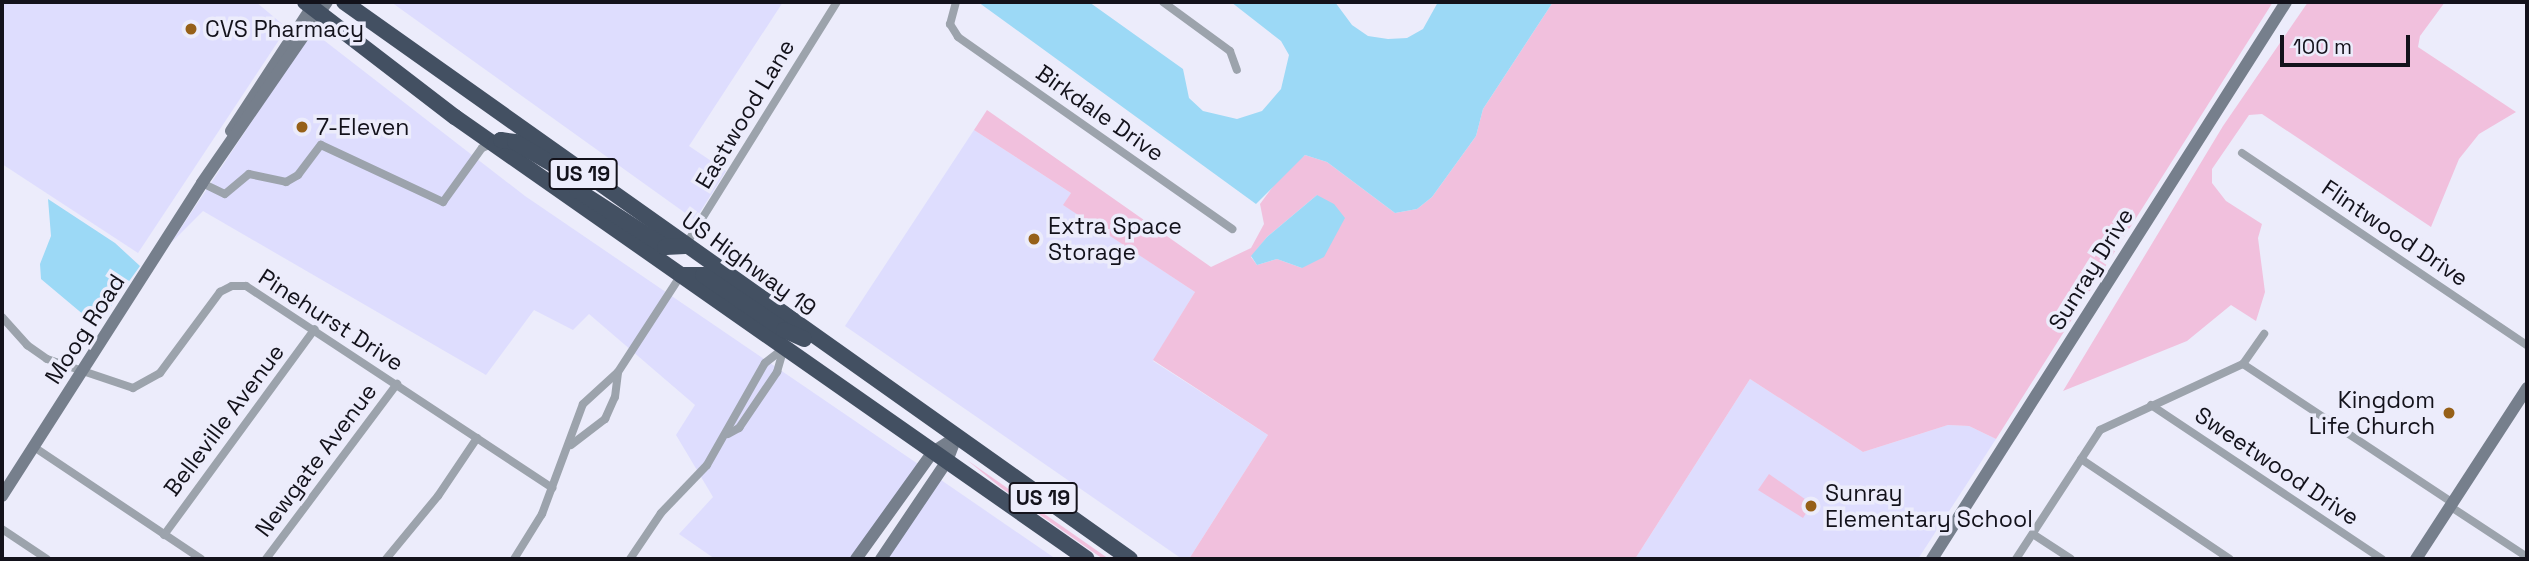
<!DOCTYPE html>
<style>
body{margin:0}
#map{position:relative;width:2529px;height:561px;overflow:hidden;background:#ececfb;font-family:"Space Grotesk",sans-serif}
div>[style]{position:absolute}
.built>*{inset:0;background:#deddfe}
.green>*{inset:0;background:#f1c0dd}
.water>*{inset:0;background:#9cd9f6}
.street>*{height:8px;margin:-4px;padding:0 4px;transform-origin:4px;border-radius:4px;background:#9ca3ac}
.secondary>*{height:12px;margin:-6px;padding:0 6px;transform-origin:6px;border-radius:6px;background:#767f8c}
.highway>*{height:16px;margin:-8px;padding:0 8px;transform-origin:8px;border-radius:8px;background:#435062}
.dots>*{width:19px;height:19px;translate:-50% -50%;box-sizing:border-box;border:4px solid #ececfb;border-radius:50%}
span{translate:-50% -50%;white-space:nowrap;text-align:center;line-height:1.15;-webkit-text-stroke:7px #ececfb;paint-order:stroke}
.shield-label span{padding:2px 5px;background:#ececfb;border:2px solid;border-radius:5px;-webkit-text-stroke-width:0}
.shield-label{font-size:21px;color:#13121b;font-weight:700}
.poi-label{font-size:23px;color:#13121b}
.left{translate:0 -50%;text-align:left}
.right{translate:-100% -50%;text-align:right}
.street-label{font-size:23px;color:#13121b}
.frame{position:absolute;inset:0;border:4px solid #13121b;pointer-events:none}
.scale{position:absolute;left:2280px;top:35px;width:130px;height:32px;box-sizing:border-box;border:4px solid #13121b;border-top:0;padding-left:9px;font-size:21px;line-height:24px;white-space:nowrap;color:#13121b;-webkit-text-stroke:5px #ececfb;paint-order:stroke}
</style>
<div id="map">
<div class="built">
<i style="clip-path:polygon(2px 2px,256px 2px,287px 28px,138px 253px,2px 164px)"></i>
<i style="clip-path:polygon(391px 2px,783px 2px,689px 146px,726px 171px,695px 220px)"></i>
<i style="clip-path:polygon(312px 31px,525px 196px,918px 464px,850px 559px,715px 559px,679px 534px,713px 497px,676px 435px,695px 405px,589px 314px,573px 330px,534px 310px,486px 375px,203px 211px,171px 243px)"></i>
<i style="clip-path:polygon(974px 130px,1071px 193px,1064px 205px,1195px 292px,1153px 361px,1268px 435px,1189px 559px,1182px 559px,845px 326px)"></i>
<i style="clip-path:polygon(1750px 379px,1863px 452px,1948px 425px,1969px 426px,1996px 439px,1918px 559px,1635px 559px)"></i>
<i style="clip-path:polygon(941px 480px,1056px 559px,887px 559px)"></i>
</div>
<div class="green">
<i style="clip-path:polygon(evenodd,1553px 2px,2273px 2px,1996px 439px,1969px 426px,1948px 425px,1863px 452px,1750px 379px,1635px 559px,1189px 559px,1268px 435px,1153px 360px,1195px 292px,1063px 205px,1071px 193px,974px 130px,987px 110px,1211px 267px,1251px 248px,1264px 224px,1260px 204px,1283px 173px,1305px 155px,1327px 162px,1395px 213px,1417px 209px,1432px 197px,1476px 136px,1483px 109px,1553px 2px,1317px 195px,1302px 268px,1277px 259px,1257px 265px,1251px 257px,1267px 237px,1317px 195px)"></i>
<i style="clip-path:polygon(2308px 2px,2445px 2px,2420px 36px,2418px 47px,2516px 112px,2479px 134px,2459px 159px,2431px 227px,2262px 114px,2249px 115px,2212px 169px,2212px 183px,2226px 201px,2262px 224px,2258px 238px,2265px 292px,2256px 321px,2231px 305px,2187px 341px,2063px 391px,2223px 126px)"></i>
<i style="clip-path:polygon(967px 460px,1109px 559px,1103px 559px,1000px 487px)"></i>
<i style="clip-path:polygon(1769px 474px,1812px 504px,1803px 518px,1758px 490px)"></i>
</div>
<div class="water">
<i style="clip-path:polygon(978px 2px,1089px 2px,1183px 69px,1189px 98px,1203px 111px,1237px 119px,1262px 111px,1281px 89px,1289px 55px,1281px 41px,1231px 2px,1335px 2px,1352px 25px,1368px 36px,1388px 39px,1407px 38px,1423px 29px,1438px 2px,1553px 2px,1483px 109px,1476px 136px,1432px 197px,1417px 209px,1395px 213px,1327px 162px,1305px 155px,1256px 204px)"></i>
<i style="clip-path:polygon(1317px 195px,1334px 204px,1345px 218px,1324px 257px,1302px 268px,1277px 259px,1257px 265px,1251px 256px,1267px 237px)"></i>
<i style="clip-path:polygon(48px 199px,115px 243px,140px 266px,97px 326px,41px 279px,40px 264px,51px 236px)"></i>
</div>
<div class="street">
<i style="left:956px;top:2px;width:23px;rotate:105deg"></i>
<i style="left:950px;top:24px;width:15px;rotate:58deg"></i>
<i style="left:958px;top:37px;width:335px;rotate:35deg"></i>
<i style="left:1163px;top:2px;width:83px;rotate:36.2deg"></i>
<i style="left:1230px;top:51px;width:20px;rotate:70deg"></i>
<i style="left:2242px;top:153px;width:344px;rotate:34deg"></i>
<i style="left:202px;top:183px;width:25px;rotate:26deg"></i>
<i style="left:225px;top:194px;width:31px;rotate:-40deg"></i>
<i style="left:249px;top:174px;width:38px;rotate:12deg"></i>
<i style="left:286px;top:182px;width:14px;rotate:-30deg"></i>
<i style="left:298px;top:175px;width:38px;rotate:-53deg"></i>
<i style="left:321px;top:145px;width:135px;rotate:25deg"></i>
<i style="left:443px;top:202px;width:67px;rotate:-54.2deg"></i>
<i style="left:482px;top:148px;width:11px;rotate:-22deg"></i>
<i style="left:685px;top:246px;width:287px;rotate:-58.1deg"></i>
<i style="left:2px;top:317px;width:38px;rotate:48deg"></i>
<i style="left:27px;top:345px;width:24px;rotate:35deg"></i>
<i style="left:47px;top:359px;width:91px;rotate:18.6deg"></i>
<i style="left:133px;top:388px;width:31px;rotate:-29deg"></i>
<i style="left:160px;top:373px;width:101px;rotate:-53.5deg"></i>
<i style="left:220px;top:292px;width:13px;rotate:-27deg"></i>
<i style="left:232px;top:286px;width:14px"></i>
<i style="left:246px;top:286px;width:367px;rotate:33.4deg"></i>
<i style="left:2243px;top:364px;width:252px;rotate:33.5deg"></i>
<i style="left:2151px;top:405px;width:278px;rotate:33.7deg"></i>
<i style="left:728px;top:434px;width:13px;rotate:-29deg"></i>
<i style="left:739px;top:428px;width:68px;rotate:-55.8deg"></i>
<i style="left:777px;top:372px;width:25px;rotate:-74deg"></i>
<i style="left:571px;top:445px;width:43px;rotate:-37.4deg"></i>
<i style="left:605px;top:419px;width:24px;rotate:-66deg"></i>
<i style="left:615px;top:397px;width:25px;rotate:-83deg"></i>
<i style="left:34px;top:447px;width:201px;rotate:33.8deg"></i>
<i style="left:2081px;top:459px;width:179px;rotate:33.9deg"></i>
<i style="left:2451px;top:507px;width:91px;rotate:33.3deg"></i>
<i style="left:2px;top:529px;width:54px;rotate:33.7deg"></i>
<i style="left:2033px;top:534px;width:45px;rotate:33.3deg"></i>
<i style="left:164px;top:535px;width:255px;rotate:-53.8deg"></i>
<i style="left:266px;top:559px;width:219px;rotate:-53.2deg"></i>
<i style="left:386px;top:559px;width:82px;rotate:-50.5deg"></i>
<i style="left:438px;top:496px;width:70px;rotate:-56.1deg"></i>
<i style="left:514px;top:559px;width:53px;rotate:-58.1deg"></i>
<i style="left:542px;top:514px;width:117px;rotate:-69.6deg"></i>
<i style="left:583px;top:404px;width:47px;rotate:-42.4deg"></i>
<i style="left:618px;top:372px;width:116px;rotate:-57deg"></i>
<i style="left:630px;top:559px;width:55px;rotate:-56deg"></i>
<i style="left:661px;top:513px;width:66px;rotate:-46.2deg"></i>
<i style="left:707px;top:465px;width:117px;rotate:-60.4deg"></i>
<i style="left:765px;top:363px;width:24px;rotate:-38deg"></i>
<i style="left:2016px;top:559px;width:154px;rotate:-56.9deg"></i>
<i style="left:2100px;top:430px;width:157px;rotate:-24.8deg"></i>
<i style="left:2243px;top:364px;width:37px;rotate:-55deg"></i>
</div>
<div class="secondary">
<i style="left:231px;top:131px;width:154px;rotate:-56.9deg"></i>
<i style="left:2px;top:496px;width:371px;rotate:-57.4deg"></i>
<i style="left:202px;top:183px;width:220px;rotate:-55.4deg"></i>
<i style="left:856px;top:559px;width:132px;rotate:-54.3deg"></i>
<i style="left:933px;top:452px;width:27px;rotate:-33deg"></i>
<i style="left:881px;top:559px;width:118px;rotate:-56deg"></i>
<i style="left:947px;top:461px;width:26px;rotate:-69deg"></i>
<i style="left:1932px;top:559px;width:660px;rotate:-57.56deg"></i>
<i style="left:2416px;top:559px;width:204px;rotate:-57deg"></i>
</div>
<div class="highway">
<i style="left:305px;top:2px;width:189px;rotate:37.5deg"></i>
<i style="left:455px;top:117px;width:771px;rotate:34.97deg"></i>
<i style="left:344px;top:2px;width:963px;rotate:35.32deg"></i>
<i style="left:495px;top:144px;width:7px;rotate:-34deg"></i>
<i style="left:501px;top:140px;width:14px;rotate:8deg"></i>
<i style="left:515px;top:142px;width:45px;rotate:30.5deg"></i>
<i style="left:577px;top:190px;width:105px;rotate:32.9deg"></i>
<i style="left:665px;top:247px;width:20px;rotate:-3deg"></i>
<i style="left:681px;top:275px;width:22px"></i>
<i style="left:703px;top:275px;width:98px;rotate:34.2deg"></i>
<i style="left:784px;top:330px;width:22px;rotate:24deg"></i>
</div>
<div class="dots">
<i style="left:191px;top:29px;background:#966018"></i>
<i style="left:302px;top:127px;background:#966018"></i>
<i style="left:1034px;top:239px;background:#966018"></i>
<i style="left:2449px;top:413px;background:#966018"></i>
<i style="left:1811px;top:506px;background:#966018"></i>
</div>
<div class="shield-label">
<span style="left:583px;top:174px">US 19</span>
<span style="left:1043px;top:498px">US 19</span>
</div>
<div class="poi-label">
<span class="left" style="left:205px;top:29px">CVS Pharmacy</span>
<span class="left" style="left:316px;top:127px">7-Eleven</span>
<span class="left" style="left:1048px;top:239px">Extra Space<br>Storage</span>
<span class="right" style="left:2435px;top:413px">Kingdom<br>Life Church</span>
<span class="left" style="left:1825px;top:506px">Sunray<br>Elementary School</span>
</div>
<div class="street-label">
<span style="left:1100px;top:113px;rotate:35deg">Birkdale Drive</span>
<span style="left:745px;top:114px;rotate:-59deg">Eastwood Lane</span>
<span style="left:2395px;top:233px;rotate:34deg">Flintwood Drive</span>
<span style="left:749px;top:264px;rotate:36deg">US Highway 19</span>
<span style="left:2091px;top:269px;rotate:-58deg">Sunray Drive</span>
<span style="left:331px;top:320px;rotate:33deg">Pinehurst Drive</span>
<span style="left:85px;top:329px;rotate:-57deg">Moog Road</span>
<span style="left:224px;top:420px;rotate:-53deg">Belleville Avenue</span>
<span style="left:316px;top:460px;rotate:-53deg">Newgate Avenue</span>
<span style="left:2277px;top:466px;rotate:34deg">Sweetwood Drive</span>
</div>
<div class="frame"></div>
<div class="scale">100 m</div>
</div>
